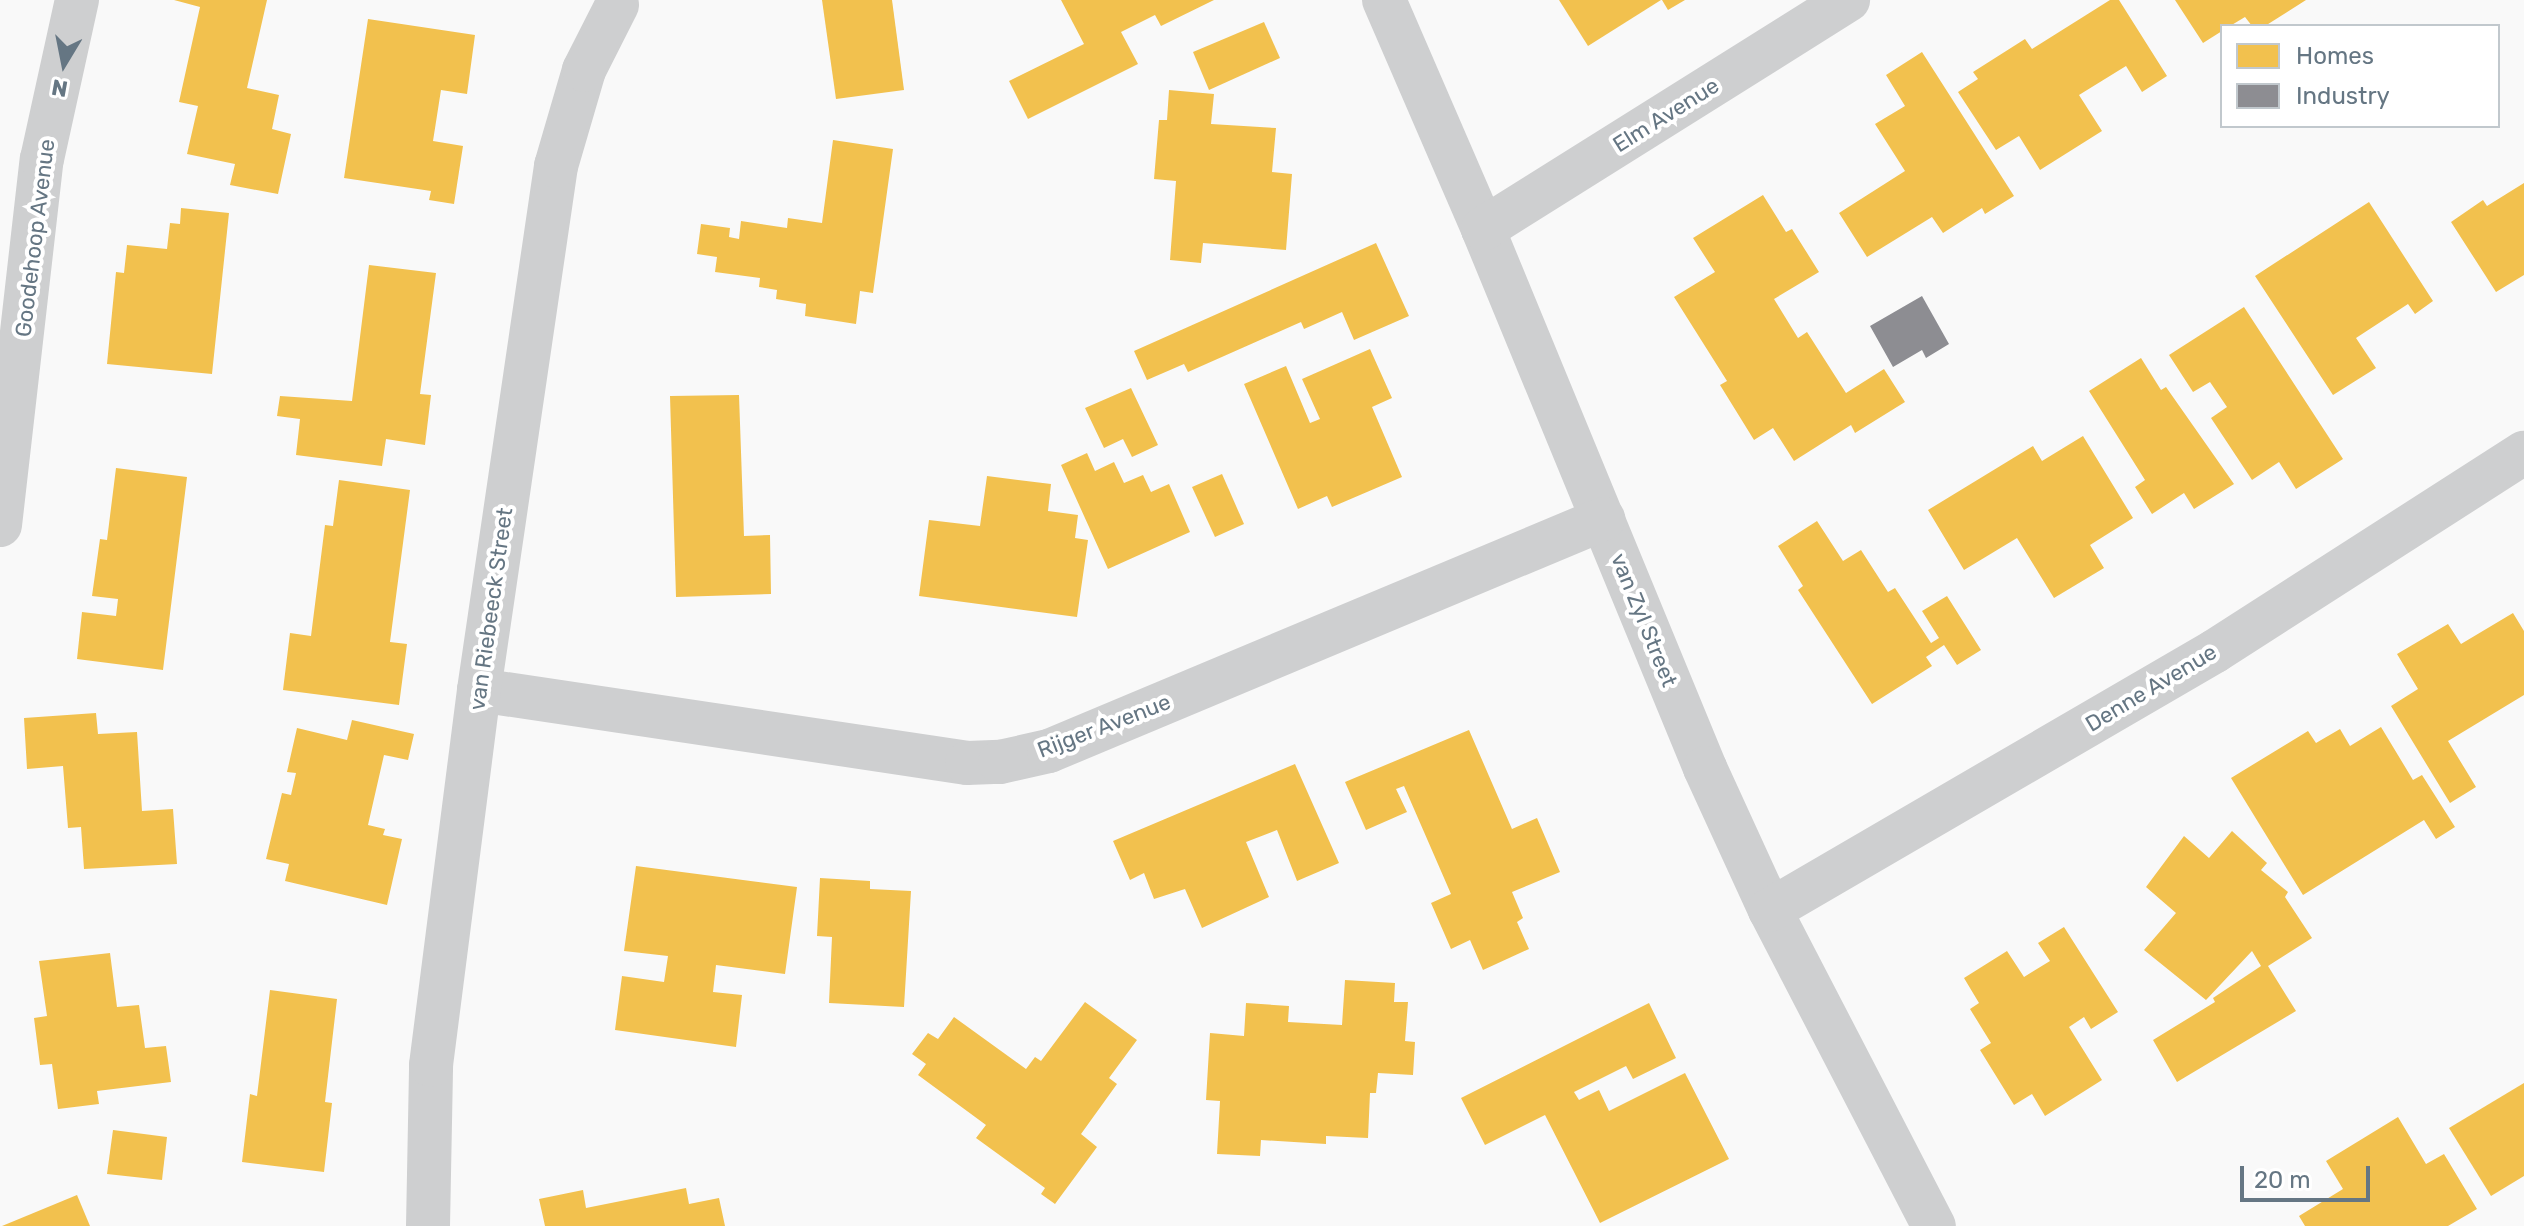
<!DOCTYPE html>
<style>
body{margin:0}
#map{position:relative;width:2524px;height:1226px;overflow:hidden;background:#f9f9f9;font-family:Rubik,sans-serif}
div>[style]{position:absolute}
.homes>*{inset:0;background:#f2c14e}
.industry>*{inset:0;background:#8d8d92}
.street>*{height:44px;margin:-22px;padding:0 22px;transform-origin:22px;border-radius:22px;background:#cecfd0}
span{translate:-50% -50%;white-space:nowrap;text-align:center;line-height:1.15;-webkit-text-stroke:8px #fff;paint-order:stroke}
.street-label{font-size:22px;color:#657683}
.legend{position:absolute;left:2220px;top:24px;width:280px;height:104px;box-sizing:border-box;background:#fff;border:2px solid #c1c8cd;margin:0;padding:10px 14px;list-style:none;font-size:24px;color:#657683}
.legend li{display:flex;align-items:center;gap:16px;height:40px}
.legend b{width:40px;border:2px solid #c1c8cd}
.north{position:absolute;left:24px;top:24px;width:80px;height:80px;-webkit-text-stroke:6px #fff;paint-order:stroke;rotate:190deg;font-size:22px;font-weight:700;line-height:32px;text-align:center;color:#657683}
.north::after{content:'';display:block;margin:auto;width:28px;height:36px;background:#657683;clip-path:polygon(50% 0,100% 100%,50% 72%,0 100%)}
.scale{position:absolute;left:2240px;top:1166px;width:130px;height:36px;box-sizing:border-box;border:4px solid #657683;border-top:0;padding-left:10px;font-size:24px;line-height:28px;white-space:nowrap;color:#657683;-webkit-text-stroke:6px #fff;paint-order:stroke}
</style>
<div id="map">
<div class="homes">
<i style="clip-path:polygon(174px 0,267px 0,247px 88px,279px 95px,272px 129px,291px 134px,278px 194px,230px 185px,235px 164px,187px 154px,198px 106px,179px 102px,200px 7px)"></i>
<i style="clip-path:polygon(822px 0,892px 0,904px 90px,836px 99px)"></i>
<i style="clip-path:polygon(1061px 0,1214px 0,1161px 26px,1155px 15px,1121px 32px,1138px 64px,1028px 119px,1009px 81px,1084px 44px)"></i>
<i style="clip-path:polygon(1559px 0,1661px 0,1588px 46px)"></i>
<i style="clip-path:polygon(1662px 0,1685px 0,1668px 10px)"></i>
<i style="clip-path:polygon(2110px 0,2119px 0,2167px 76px,2142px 92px,2126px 66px,2079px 95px,2102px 131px,2040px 170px,2019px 136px,1996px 150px,1958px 92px,1978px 79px,1973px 72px,2025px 39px,2032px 49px)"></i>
<i style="clip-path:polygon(2175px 0,2306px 0,2265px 26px,2252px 26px,2245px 17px,2230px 26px,2222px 26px,2222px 31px,2203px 43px)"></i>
<i style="clip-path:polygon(368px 19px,475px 35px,467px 94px,441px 90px,433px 141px,463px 146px,454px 204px,429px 200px,431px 191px,344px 178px)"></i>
<i style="clip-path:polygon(1264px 22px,1280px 58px,1209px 90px,1193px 52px)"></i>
<i style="clip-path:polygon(1922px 52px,2014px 196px,1985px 214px,1982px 208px,1943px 233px,1932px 217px,1867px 257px,1839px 213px,1905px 171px,1875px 124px,1905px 106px,1886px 75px)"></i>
<i style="clip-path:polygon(1169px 90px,1214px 94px,1211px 124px,1276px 128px,1272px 172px,1292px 174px,1286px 250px,1203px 243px,1201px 263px,1170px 260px,1176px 181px,1154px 179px,1159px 120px,1167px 120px)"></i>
<i style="clip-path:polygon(833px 140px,893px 149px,873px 293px,860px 291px,856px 324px,805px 316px,806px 304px,776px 299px,777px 290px,759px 287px,760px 278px,715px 272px,717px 257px,697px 254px,701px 224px,730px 228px,729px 237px,739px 239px,741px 221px,787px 228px,788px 218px,822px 223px)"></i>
<i style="clip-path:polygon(2524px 183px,2524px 275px,2496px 292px,2451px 222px,2483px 200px,2487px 206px)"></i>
<i style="clip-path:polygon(1763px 195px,1786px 232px,1792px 229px,1819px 272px,1774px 299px,1798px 338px,1807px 332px,1846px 393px,1884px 369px,1905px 402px,1855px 433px,1851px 425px,1794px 461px,1773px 428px,1754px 440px,1720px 385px,1727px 381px,1674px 297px,1715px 272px,1693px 238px)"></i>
<i style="clip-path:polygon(2369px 202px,2433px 301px,2415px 314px,2408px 304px,2356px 338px,2376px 368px,2333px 395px,2255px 276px)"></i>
<i style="clip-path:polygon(181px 208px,229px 213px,212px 374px,107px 364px,116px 272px,124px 273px,127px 245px,167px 249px,170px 223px,180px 224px)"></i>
<i style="clip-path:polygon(1376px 243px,1409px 316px,1354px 340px,1342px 312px,1304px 329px,1301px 322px,1188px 372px,1184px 364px,1147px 380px,1134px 351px)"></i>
<i style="clip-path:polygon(369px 265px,436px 273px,420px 394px,431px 395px,425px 445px,386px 439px,382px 466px,296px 455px,300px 419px,277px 416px,280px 396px,352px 401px)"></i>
<i style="clip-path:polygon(2244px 307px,2343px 459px,2296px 489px,2279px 462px,2252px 480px,2211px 418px,2227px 407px,2210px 382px,2193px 392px,2169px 355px)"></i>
<i style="clip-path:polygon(1370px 349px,1392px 398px,1372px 407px,1402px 477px,1332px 507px,1327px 496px,1298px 509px,1244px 384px,1286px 366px,1310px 423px,1320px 419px,1302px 379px)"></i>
<i style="clip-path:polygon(2141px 358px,2161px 390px,2166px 387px,2234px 484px,2194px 509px,2184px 493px,2152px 514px,2135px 487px,2145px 480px,2089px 391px)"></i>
<i style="clip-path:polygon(1131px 388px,1158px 445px,1132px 457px,1123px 439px,1104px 448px,1085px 408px)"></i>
<i style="clip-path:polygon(739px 395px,744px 536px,770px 535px,771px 594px,676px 597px,670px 396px)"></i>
<i style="clip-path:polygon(2083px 436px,2133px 518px,2090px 545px,2104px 568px,2054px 598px,2017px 538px,1964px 570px,1928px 510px,2033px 446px,2042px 461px)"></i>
<i style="clip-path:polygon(1087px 453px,1095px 471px,1114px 462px,1124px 483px,1143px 475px,1151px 492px,1169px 484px,1190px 532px,1108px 569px,1061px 465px)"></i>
<i style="clip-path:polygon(116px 468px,187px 477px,163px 670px,77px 659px,82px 612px,116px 616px,118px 599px,92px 596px,100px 539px,107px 540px)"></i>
<i style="clip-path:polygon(1222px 474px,1244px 524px,1215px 537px,1192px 487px)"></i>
<i style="clip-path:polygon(987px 476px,1051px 484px,1048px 511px,1078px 515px,1075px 538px,1088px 540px,1077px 617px,919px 596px,929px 520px,980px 526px)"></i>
<i style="clip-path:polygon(339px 480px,410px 490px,390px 642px,407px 644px,399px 705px,283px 690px,290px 633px,311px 636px,325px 525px,333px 526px)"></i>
<i style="clip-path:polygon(1817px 521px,1843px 561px,1861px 550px,1888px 592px,1895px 588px,1931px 643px,1939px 638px,1922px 611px,1947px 596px,1981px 650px,1957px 665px,1944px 645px,1926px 657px,1932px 666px,1872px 704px,1798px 590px,1803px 586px,1778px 546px)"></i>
<i style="clip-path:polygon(2513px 613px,2524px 631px,2524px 695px,2448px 741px,2476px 787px,2450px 803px,2391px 706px,2418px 689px,2397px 654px,2448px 624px,2461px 644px)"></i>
<i style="clip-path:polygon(96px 713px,98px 734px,137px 732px,142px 811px,173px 809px,177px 864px,84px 869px,81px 827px,68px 828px,63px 766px,27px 769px,24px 718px)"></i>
<i style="clip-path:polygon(352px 720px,414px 734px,408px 760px,384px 755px,368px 825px,385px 829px,383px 835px,402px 839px,387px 905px,285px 881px,289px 864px,266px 859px,282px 793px,291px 795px,296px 773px,287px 772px,297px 728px,347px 740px)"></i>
<i style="clip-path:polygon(2381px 727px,2413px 780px,2422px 775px,2455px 827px,2436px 839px,2424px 820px,2303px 895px,2231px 778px,2308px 731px,2316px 743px,2340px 729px,2350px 746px)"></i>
<i style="clip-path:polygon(1469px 730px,1512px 829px,1537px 818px,1560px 872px,1512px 892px,1523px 918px,1517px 922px,1529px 949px,1483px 970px,1470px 940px,1451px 949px,1431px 903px,1451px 894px,1404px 786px,1396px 789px,1407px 812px,1366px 830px,1345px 782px)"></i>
<i style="clip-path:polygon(1295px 764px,1339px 863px,1297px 881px,1277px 830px,1246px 842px,1269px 897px,1202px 928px,1185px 889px,1154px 899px,1144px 873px,1130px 880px,1113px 841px)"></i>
<i style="clip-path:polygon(2232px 831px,2267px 863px,2261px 870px,2288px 892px,2285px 897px,2312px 938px,2268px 966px,2296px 1011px,2177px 1082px,2153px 1040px,2215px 1002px,2213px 998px,2261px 966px,2252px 951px,2206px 1000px,2144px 950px,2176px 913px,2146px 887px,2184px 836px,2209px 858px)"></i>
<i style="clip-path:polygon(636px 866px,797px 887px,785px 974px,716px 965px,713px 992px,742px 995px,736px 1047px,615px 1030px,622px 976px,664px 982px,668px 956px,624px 951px)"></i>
<i style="clip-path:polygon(820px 878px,870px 881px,870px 889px,911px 891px,904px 1007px,829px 1003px,832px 937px,817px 936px)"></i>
<i style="clip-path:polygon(2064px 927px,2118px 1012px,2091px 1029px,2084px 1017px,2069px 1027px,2102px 1080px,2045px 1116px,2032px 1094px,2014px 1105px,1980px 1050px,1991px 1043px,1970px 1009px,1979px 1003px,1964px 978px,2007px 951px,2024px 977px,2050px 961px,2038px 943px)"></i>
<i style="clip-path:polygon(110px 953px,117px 1007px,139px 1005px,145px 1048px,166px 1046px,171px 1082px,97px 1091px,99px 1104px,58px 1109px,52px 1064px,40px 1065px,34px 1018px,47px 1016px,39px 961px)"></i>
<i style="clip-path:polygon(1345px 980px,1395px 983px,1394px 1002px,1408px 1002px,1405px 1041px,1415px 1042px,1413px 1075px,1378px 1073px,1376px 1093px,1370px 1093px,1368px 1138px,1326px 1136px,1326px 1144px,1261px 1140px,1260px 1156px,1217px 1154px,1220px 1101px,1206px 1100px,1210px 1033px,1244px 1036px,1246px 1003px,1289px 1006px,1288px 1022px,1342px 1025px)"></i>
<i style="clip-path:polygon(270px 990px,337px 999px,325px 1102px,332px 1103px,324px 1172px,242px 1162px,250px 1094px,257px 1096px)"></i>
<i style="clip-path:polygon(1085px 1002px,1137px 1040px,1109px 1078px,1117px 1084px,1081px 1134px,1097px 1147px,1055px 1204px,1041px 1194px,1045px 1188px,976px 1138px,986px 1125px,918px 1075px,926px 1064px,912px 1054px,928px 1033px,938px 1039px,954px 1017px,1026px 1069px,1035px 1057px,1041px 1061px)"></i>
<i style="clip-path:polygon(1649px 1003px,1676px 1058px,1633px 1079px,1626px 1066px,1574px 1092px,1579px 1100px,1599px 1090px,1609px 1111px,1685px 1073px,1729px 1159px,1600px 1223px,1545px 1115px,1485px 1145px,1461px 1098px)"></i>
<i style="clip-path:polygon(2524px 1083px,2524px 1176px,2491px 1196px,2449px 1128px)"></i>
<i style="clip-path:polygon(2398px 1117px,2426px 1164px,2444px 1154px,2477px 1209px,2448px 1226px,2305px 1226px,2299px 1216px,2343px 1189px,2326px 1161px)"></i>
<i style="clip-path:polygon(113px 1130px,167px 1137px,162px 1180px,107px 1174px)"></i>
<i style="clip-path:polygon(686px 1188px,689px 1204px,719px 1198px,725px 1226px,545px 1226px,539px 1199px,583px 1190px,586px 1208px)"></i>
<i style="clip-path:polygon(77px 1195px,90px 1226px,2px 1226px)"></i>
</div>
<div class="industry">
<i style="clip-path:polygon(1922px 296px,1949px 344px,1926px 358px,1922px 350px,1893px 367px,1870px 326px)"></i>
</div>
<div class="street">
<i style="left:1384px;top:0;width:249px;rotate:66.6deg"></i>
<i style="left:1483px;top:229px;width:583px;rotate:67.61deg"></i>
<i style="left:1705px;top:768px;width:156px;rotate:65.4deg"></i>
<i style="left:1770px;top:910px;width:356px;rotate:62.6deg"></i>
<i style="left:1483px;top:229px;width:431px;rotate:-32.1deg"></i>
<i style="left:0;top:525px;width:368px;rotate:-83.5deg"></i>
<i style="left:42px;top:159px;width:163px;rotate:-77.6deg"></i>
<i style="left:479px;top:690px;width:493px;rotate:8.5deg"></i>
<i style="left:967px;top:763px;width:33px;rotate:-2deg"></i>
<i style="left:1000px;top:762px;width:50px;rotate:-12.7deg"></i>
<i style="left:1049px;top:751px;width:601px;rotate:-22.72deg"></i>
<i style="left:1770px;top:910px;width:515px;rotate:-30.2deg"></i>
<i style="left:2215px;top:651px;width:367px;rotate:-32.7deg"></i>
<i style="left:428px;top:1226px;width:161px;rotate:-88.9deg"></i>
<i style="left:431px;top:1065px;width:378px;rotate:-82.7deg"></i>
<i style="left:479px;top:690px;width:530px;rotate:-81.64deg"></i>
<i style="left:556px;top:166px;width:100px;rotate:-73.7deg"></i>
<i style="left:584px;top:70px;width:73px;rotate:-63.1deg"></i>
</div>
<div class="street-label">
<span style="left:1666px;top:115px;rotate:-32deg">Elm Avenue</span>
<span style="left:35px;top:238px;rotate:-83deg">Goodehoop Avenue</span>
<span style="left:491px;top:609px;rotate:-82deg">van Riebeeck Street</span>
<span style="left:1644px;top:620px;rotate:68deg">van Zyl Street</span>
<span style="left:2151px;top:688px;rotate:-31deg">Denne Avenue</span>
<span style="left:1104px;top:726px;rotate:-21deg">Rijger Avenue</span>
</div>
<ul class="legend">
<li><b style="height:22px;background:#f2c14e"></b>Homes</li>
<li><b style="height:22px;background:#8d8d92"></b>Industry</li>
</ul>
<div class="north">N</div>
<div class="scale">20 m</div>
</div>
